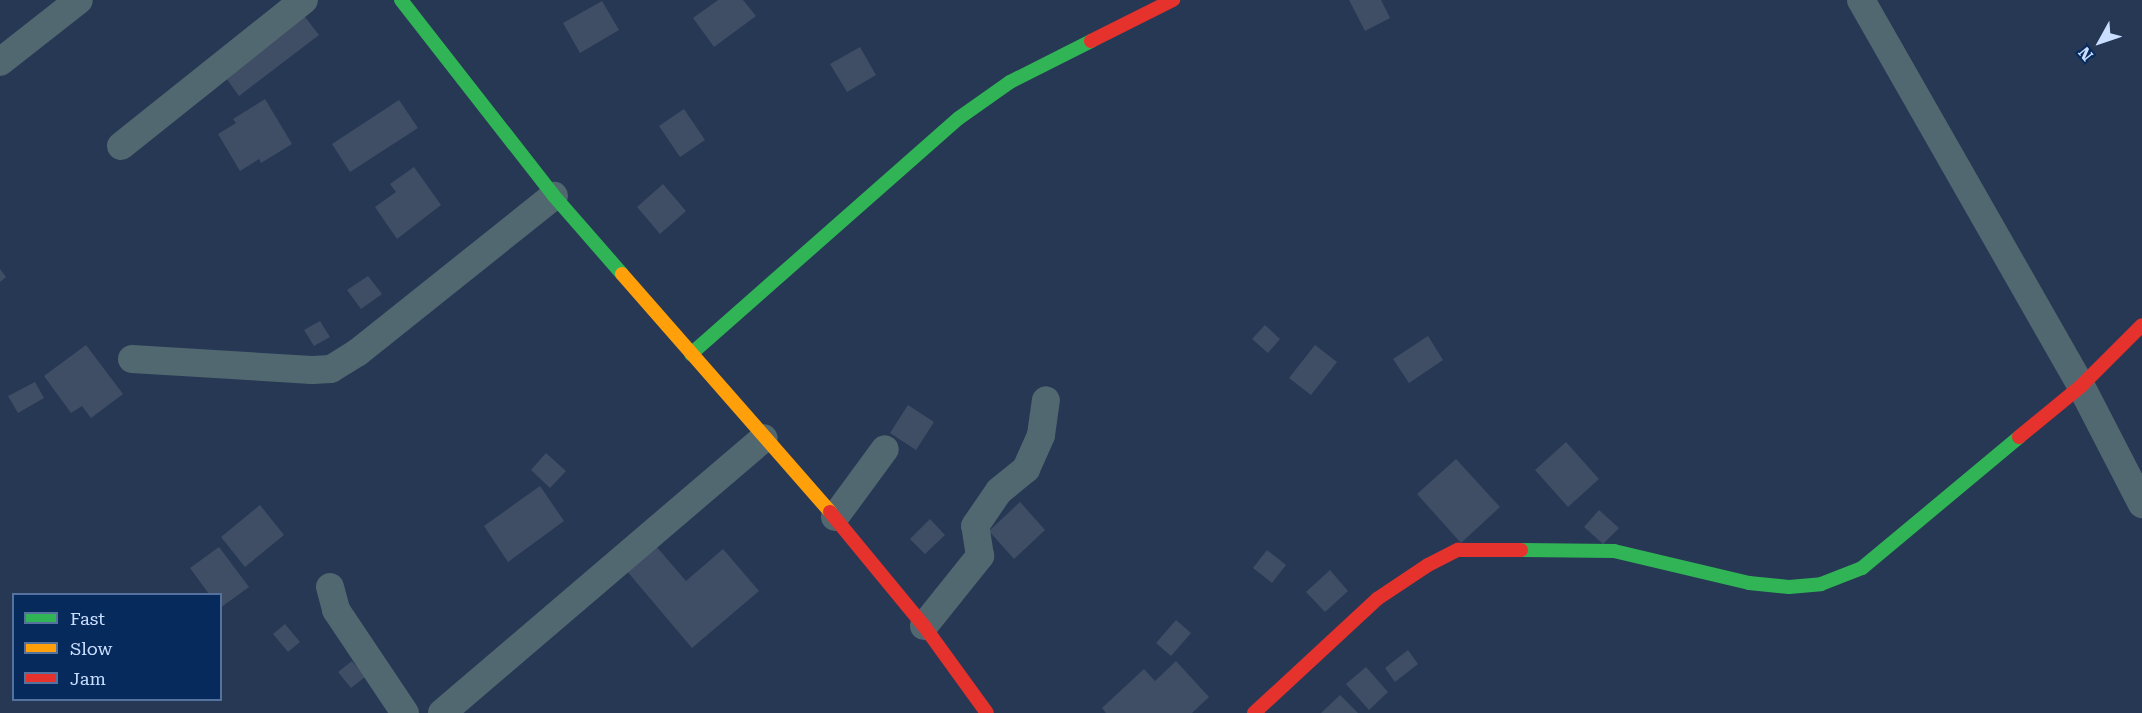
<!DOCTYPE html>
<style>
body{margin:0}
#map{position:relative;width:2142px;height:713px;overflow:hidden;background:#263854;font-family:"Roboto Serif",serif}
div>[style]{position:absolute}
.building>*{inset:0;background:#3f4e65}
.street>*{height:28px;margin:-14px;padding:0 14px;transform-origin:14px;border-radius:14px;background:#516870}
.fast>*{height:14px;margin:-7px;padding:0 7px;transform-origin:7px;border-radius:7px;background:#30b455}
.slow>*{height:14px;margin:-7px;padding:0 7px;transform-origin:7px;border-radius:7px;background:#ff9f0a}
.jam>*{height:14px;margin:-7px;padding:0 7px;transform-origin:7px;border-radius:7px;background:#e5322d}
span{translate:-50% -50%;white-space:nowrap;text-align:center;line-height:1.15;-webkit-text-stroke:6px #072a5d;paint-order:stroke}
.legend{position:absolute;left:12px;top:593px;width:210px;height:108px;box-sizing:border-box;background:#072a5d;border:2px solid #55729e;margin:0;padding:8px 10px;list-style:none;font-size:18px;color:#cadfff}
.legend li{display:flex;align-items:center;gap:12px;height:30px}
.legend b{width:30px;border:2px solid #55729e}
.north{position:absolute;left:2070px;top:12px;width:60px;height:60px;-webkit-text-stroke:4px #072a5d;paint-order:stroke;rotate:230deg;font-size:16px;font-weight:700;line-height:24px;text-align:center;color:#cadfff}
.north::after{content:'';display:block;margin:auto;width:21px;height:27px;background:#cadfff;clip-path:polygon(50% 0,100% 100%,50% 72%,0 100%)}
</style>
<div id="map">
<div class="building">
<i style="clip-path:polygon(718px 0,743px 0,756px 16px,714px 47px,693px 18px)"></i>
<i style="clip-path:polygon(1349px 0,1381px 0,1390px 18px,1365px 31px)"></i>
<i style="clip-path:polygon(602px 1px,619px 30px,580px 53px,563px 23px)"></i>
<i style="clip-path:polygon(302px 13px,319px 35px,239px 96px,224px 75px)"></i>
<i style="clip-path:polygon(860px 47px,876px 75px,847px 92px,830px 64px)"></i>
<i style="clip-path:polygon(265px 99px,292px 144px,261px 163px,259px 159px,240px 171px,218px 134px,236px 123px,233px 119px)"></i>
<i style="clip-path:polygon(399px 100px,418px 128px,350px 172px,332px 144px)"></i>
<i style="clip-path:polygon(684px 109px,705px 140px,680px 157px,659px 126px)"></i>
<i style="clip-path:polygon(414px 167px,441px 205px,397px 239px,375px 207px,396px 192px,390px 184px)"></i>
<i style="clip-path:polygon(663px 184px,686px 211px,660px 234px,637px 207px)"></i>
<i style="clip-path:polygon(0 269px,6px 277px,0 282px)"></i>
<i style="clip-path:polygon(368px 276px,382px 294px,361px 309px,347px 290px)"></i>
<i style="clip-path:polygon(320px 321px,330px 337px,314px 346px,304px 330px)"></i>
<i style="clip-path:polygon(1265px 325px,1280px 339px,1268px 353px,1252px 339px)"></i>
<i style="clip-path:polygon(1428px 336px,1443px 360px,1409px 383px,1393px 359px)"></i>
<i style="clip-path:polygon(86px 345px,123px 394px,91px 418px,82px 406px,71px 413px,44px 376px)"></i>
<i style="clip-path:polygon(1315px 345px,1337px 362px,1311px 395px,1289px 378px)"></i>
<i style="clip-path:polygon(35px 382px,44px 398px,18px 413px,8px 396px)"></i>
<i style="clip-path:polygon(908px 405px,934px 422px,916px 450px,890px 433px)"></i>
<i style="clip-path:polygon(1566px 442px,1599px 479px,1568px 507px,1535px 470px)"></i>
<i style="clip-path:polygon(546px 453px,566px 471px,550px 488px,531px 470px)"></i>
<i style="clip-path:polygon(1456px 459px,1500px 507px,1461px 543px,1417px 494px)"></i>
<i style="clip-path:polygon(540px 486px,564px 521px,508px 562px,484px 526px)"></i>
<i style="clip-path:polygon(1020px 502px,1045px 530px,1014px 559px,989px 531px)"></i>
<i style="clip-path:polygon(260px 505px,284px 535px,245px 567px,221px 537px)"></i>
<i style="clip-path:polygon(1599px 510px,1619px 528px,1603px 544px,1584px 527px)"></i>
<i style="clip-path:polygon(930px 519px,945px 535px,925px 554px,910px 539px)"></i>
<i style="clip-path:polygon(655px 545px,686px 581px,723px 549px,759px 591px,692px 648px,626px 570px)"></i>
<i style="clip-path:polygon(219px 547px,249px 587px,220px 608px,220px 594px,209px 594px,190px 568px)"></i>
<i style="clip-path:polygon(1267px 550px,1286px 565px,1272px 583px,1253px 568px)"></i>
<i style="clip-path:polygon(1330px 570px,1348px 591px,1325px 612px,1306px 592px)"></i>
<i style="clip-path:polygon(1176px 620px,1191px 633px,1171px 656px,1156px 643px)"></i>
<i style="clip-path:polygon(285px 624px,300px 642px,288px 652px,273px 634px)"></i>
<i style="clip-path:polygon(1408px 650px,1418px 664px,1395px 682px,1385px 668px)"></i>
<i style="clip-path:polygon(352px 661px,365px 677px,351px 688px,338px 672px)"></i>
<i style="clip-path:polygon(1176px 661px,1209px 697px,1192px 713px,1106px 713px,1102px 708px,1144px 669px,1155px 681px)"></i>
<i style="clip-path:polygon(1366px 667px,1388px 692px,1369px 710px,1346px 684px)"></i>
<i style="clip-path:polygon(1340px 695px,1358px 713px,1321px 713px)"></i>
</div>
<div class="street">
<i style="left:1861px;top:0;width:444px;rotate:60.3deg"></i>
<i style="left:2081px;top:386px;width:133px;rotate:62.7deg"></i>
<i style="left:0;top:62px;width:100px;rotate:-38.1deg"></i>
<i style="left:121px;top:146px;width:234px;rotate:-38.6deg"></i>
<i style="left:132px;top:359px;width:180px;rotate:3.5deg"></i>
<i style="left:312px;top:370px;width:19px;rotate:-3deg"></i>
<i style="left:331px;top:369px;width:31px;rotate:-32deg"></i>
<i style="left:357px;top:353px;width:252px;rotate:-38.6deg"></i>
<i style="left:835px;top:517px;width:84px;rotate:-53.7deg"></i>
<i style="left:330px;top:587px;width:24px;rotate:75deg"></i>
<i style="left:336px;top:610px;width:124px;rotate:56.2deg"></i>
<i style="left:924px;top:626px;width:90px;rotate:-51.3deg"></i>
<i style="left:980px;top:556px;width:30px;rotate:-99deg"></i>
<i style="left:975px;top:526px;width:42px;rotate:-55.6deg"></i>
<i style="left:999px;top:491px;width:35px;rotate:-39deg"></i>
<i style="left:1026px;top:469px;width:37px;rotate:-66deg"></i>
<i style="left:1041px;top:435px;width:35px;rotate:-82deg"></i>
<i style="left:442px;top:713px;width:423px;rotate:-40.5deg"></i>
</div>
<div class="fast">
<i style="left:401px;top:0;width:249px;rotate:52deg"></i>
<i style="left:554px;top:196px;width:103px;rotate:48.9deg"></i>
<i style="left:691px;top:354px;width:357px;rotate:-41.4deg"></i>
<i style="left:959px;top:118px;width:62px;rotate:-35.2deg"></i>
<i style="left:1010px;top:82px;width:91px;rotate:-26.8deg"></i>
<i style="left:1521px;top:550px;width:93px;rotate:0.6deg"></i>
<i style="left:1614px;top:551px;width:139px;rotate:13.3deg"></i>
<i style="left:1749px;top:583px;width:40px;rotate:5.7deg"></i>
<i style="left:1789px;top:587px;width:32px;rotate:-5deg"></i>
<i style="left:1821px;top:584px;width:44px;rotate:-21.3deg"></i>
<i style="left:1862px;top:568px;width:204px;rotate:-39.8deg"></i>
</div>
<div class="slow">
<i style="left:622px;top:274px;width:316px;rotate:48.8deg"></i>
</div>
<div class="jam">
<i style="left:1091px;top:41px;width:92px;rotate:-26.6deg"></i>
<i style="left:2019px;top:437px;width:80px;rotate:-39.4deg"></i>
<i style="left:2081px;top:386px;width:86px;rotate:-45deg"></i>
<i style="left:830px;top:512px;width:148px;rotate:50.5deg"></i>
<i style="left:924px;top:626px;width:107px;rotate:54.1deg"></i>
<i style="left:1254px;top:713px;width:168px;rotate:-42.8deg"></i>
<i style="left:1377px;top:599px;width:61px;rotate:-33.7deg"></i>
<i style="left:1428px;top:565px;width:34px;rotate:-27deg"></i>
<i style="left:1458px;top:550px;width:63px"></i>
</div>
<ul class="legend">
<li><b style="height:8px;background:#30b455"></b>Fast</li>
<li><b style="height:8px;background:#ff9f0a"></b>Slow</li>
<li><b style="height:8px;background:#e5322d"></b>Jam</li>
</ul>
<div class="north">N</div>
</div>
